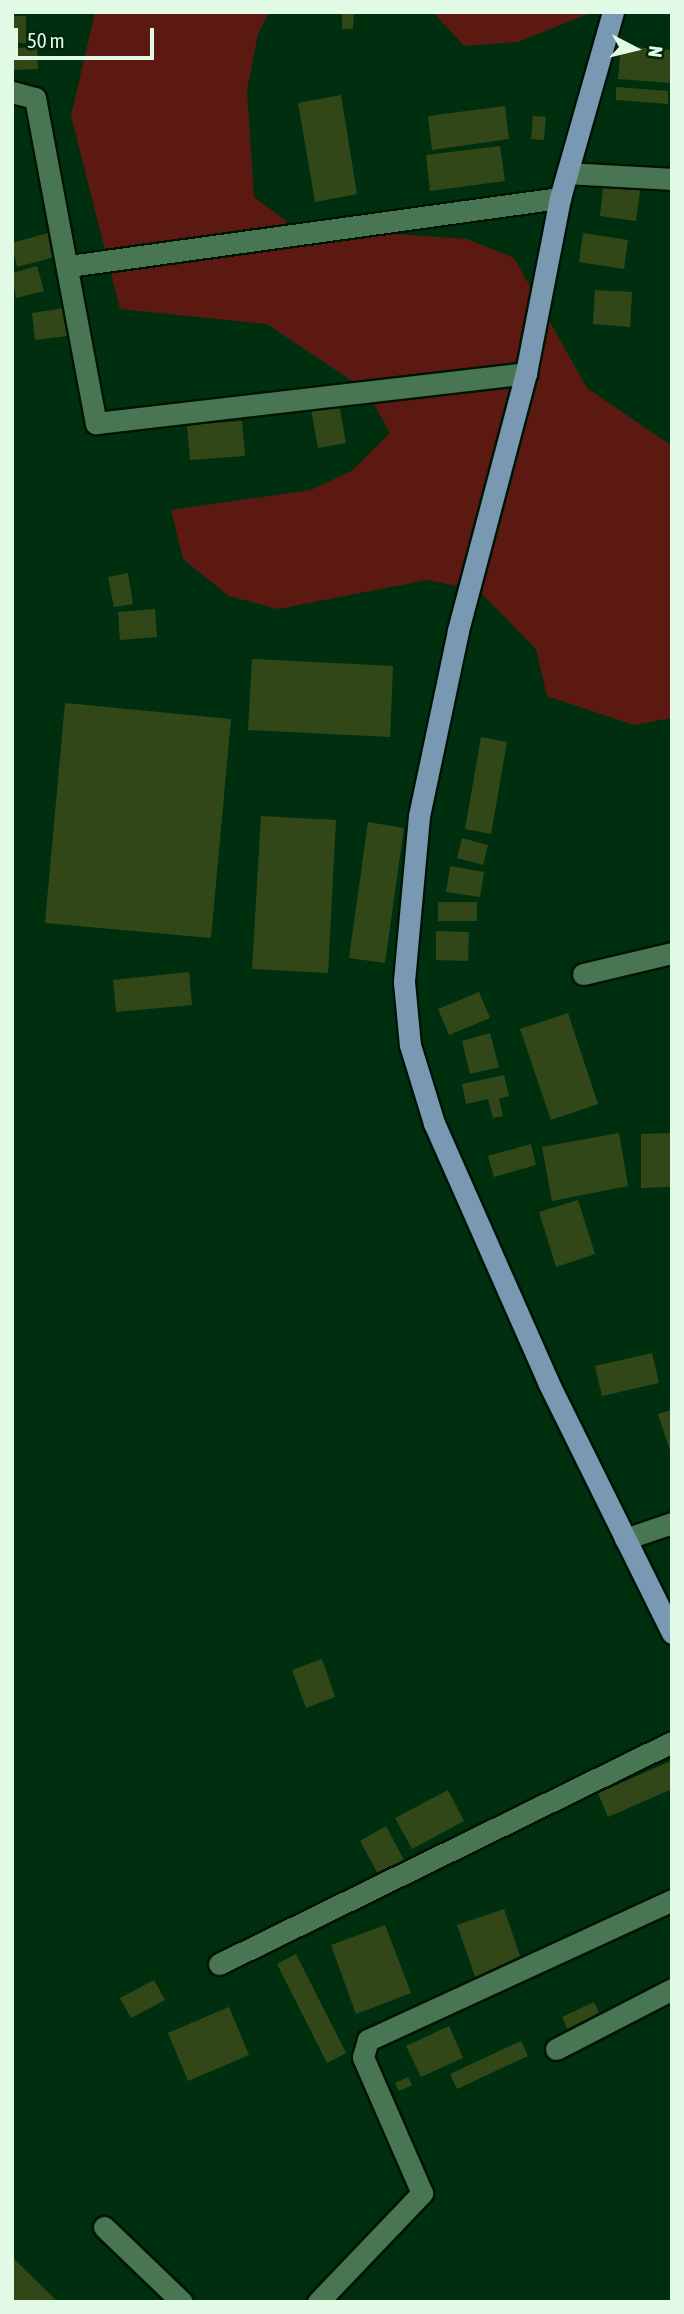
<!DOCTYPE html>
<style>
body{margin:0}
#map{position:relative;width:684px;height:2314px;overflow:hidden;background:#002f10;font-family:"Asap Condensed",sans-serif}
div>[style]{position:absolute}
.green>*{inset:0;background:#5c1912}
.building>*{inset:0;background:#324718}
.roads{filter:drop-shadow(2px 0 #001404) drop-shadow(-2px 0 #001404) drop-shadow(0 2px #001404) drop-shadow(0 -2px #001404)}
.minor>*{height:21px;margin:-10.5px;padding:0 10.5px;transform-origin:10.5px;border-radius:10.5px;background:#497652}
.major>*{height:21px;margin:-10.5px;padding:0 10.5px;transform-origin:10.5px;border-radius:10.5px;background:#7999b3}
span{translate:-50% -50%;white-space:nowrap;text-align:center;line-height:1.15;-webkit-text-stroke:7px #01240c;paint-order:stroke}
.frame{position:absolute;inset:0;border:14px solid #e1fae5;pointer-events:none}
.north{position:absolute;left:600px;top:14px;width:70px;height:70px;-webkit-text-stroke:5px #01240c;paint-order:stroke;rotate:97deg;font-size:19px;font-weight:700;line-height:28px;text-align:center;color:#e1fae5}
.north::after{content:'';display:block;margin:auto;width:24px;height:32px;background:#e1fae5;clip-path:polygon(50% 0,100% 100%,50% 72%,0 100%)}
.scale{position:absolute;left:14px;top:28px;width:140px;height:32px;box-sizing:border-box;border:4px solid #e1fae5;border-top:0;padding-left:9px;font-size:21px;line-height:24px;white-space:nowrap;color:#e1fae5;-webkit-text-stroke:5px #01240c;paint-order:stroke}
</style>
<div id="map">
<div class="green">
<i style="clip-path:polygon(95px 12px,269px 12px,258px 34px,247px 90px,254px 197px,294px 227px,467px 239px,514px 258px,587px 388px,672px 446px,672px 718px,634px 725px,547px 696px,536px 649px,478px 590px,427px 580px,278px 609px,229px 596px,183px 559px,171px 510px,311px 490px,353px 470px,390px 433px,366px 390px,267px 324px,120px 309px,71px 116px)"></i>
<i style="clip-path:polygon(433px 12px,593px 12px,518px 42px,464px 46px)"></i>
</div>
<div class="building">
<i style="clip-path:polygon(342px 12px,354px 12px,353px 29px,342px 29px)"></i>
<i style="clip-path:polygon(12px 16px,26px 16px,26px 43px,12px 43px)"></i>
<i style="clip-path:polygon(621px 46px,672px 50px,672px 83px,618px 79px)"></i>
<i style="clip-path:polygon(37px 47px,38px 69px,12px 70px,12px 48px)"></i>
<i style="clip-path:polygon(616px 87px,668px 91px,668px 104px,616px 100px)"></i>
<i style="clip-path:polygon(341px 95px,357px 194px,315px 202px,298px 103px)"></i>
<i style="clip-path:polygon(505px 106px,509px 139px,432px 150px,428px 116px)"></i>
<i style="clip-path:polygon(533px 116px,546px 117px,544px 140px,531px 139px)"></i>
<i style="clip-path:polygon(500px 146px,505px 181px,430px 191px,426px 155px)"></i>
<i style="clip-path:polygon(604px 179px,641px 184px,636px 221px,600px 216px)"></i>
<i style="clip-path:polygon(48px 233px,55px 257px,17px 267px,12px 243px)"></i>
<i style="clip-path:polygon(583px 233px,628px 240px,624px 269px,579px 262px)"></i>
<i style="clip-path:polygon(37px 266px,44px 291px,16px 298px,12px 273px)"></i>
<i style="clip-path:polygon(595px 290px,632px 292px,630px 327px,593px 324px)"></i>
<i style="clip-path:polygon(71px 307px,75px 335px,35px 340px,32px 313px)"></i>
<i style="clip-path:polygon(338px 399px,346px 443px,318px 448px,310px 404px)"></i>
<i style="clip-path:polygon(242px 421px,245px 456px,190px 460px,187px 425px)"></i>
<i style="clip-path:polygon(128px 573px,133px 604px,114px 607px,108px 577px)"></i>
<i style="clip-path:polygon(155px 609px,157px 637px,120px 640px,118px 612px)"></i>
<i style="clip-path:polygon(252px 659px,393px 666px,390px 737px,248px 730px)"></i>
<i style="clip-path:polygon(65px 703px,231px 719px,211px 938px,45px 923px)"></i>
<i style="clip-path:polygon(481px 737px,507px 742px,491px 834px,465px 829px)"></i>
<i style="clip-path:polygon(261px 816px,336px 820px,328px 973px,252px 969px)"></i>
<i style="clip-path:polygon(368px 822px,404px 828px,385px 963px,349px 958px)"></i>
<i style="clip-path:polygon(462px 838px,488px 845px,483px 865px,457px 858px)"></i>
<i style="clip-path:polygon(450px 866px,484px 872px,480px 897px,446px 892px)"></i>
<i style="clip-path:polygon(438px 902px,477px 902px,477px 921px,438px 921px)"></i>
<i style="clip-path:polygon(436px 931px,469px 932px,468px 961px,436px 960px)"></i>
<i style="clip-path:polygon(189px 972px,192px 1005px,116px 1012px,113px 980px)"></i>
<i style="clip-path:polygon(479px 992px,490px 1018px,449px 1035px,438px 1009px)"></i>
<i style="clip-path:polygon(568px 1013px,598px 1104px,551px 1120px,520px 1029px)"></i>
<i style="clip-path:polygon(490px 1033px,499px 1067px,470px 1074px,462px 1041px)"></i>
<i style="clip-path:polygon(504px 1075px,509px 1096px,499px 1099px,503px 1116px,493px 1118px,488px 1099px,466px 1104px,462px 1084px)"></i>
<i style="clip-path:polygon(619px 1133px,628px 1186px,552px 1201px,542px 1147px)"></i>
<i style="clip-path:polygon(672px 1133px,672px 1187px,641px 1188px,641px 1134px)"></i>
<i style="clip-path:polygon(531px 1144px,536px 1165px,494px 1177px,488px 1156px)"></i>
<i style="clip-path:polygon(578px 1200px,595px 1254px,556px 1267px,539px 1212px)"></i>
<i style="clip-path:polygon(652px 1353px,659px 1383px,602px 1396px,595px 1366px)"></i>
<i style="clip-path:polygon(672px 1397px,672px 1454px,671px 1454px,658px 1414px,671px 1410px)"></i>
<i style="clip-path:polygon(322px 1659px,335px 1697px,306px 1708px,292px 1670px)"></i>
<i style="clip-path:polygon(671px 1761px,672px 1789px,608px 1817px,598px 1793px)"></i>
<i style="clip-path:polygon(448px 1790px,464px 1821px,412px 1849px,395px 1818px)"></i>
<i style="clip-path:polygon(386px 1826px,404px 1860px,378px 1874px,360px 1841px)"></i>
<i style="clip-path:polygon(504px 1909px,524px 1968px,478px 1985px,457px 1925px)"></i>
<i style="clip-path:polygon(385px 1925px,411px 1993px,356px 2014px,331px 1945px)"></i>
<i style="clip-path:polygon(296px 1954px,346px 2053px,327px 2063px,277px 1964px)"></i>
<i style="clip-path:polygon(154px 1980px,165px 2000px,131px 2018px,120px 1998px)"></i>
<i style="clip-path:polygon(594px 2002px,603px 2020px,570px 2035px,562px 2017px)"></i>
<i style="clip-path:polygon(229px 2007px,249px 2055px,188px 2081px,168px 2033px)"></i>
<i style="clip-path:polygon(449px 2026px,463px 2058px,421px 2077px,406px 2046px)"></i>
<i style="clip-path:polygon(521px 2041px,528px 2056px,457px 2089px,450px 2074px)"></i>
<i style="clip-path:polygon(408px 2077px,412px 2085px,399px 2091px,395px 2083px)"></i>
<i style="clip-path:polygon(12px 2257px,58px 2302px,12px 2302px)"></i>
</div>
<div class="roads">
<div class="minor">
<i style="left:12px;top:92px;width:24px;rotate:15deg"></i>
<i style="left:35px;top:98px;width:331px;rotate:79.4deg"></i>
<i style="left:96px;top:423px;width:433px;rotate:-6.6deg"></i>
<i style="left:568px;top:173px;width:104px;rotate:3.3deg"></i>
<i style="left:69px;top:266px;width:496px;rotate:-7.9deg"></i>
<i style="left:583px;top:974px;width:91px;rotate:-13.3deg"></i>
<i style="left:625px;top:1539px;width:50px;rotate:-18.8deg"></i>
<i style="left:219px;top:1964px;width:504px;rotate:-26.11deg"></i>
<i style="left:556px;top:2049px;width:131px;rotate:-27.3deg"></i>
<i style="left:104px;top:2227px;width:108px;rotate:43.9deg"></i>
<i style="left:318px;top:2302px;width:151px;rotate:-46.3deg"></i>
<i style="left:422px;top:2193px;width:148px;rotate:-113.5deg"></i>
<i style="left:363px;top:2057px;width:18px;rotate:-74deg"></i>
<i style="left:368px;top:2040px;width:335px;rotate:-24.7deg"></i>
</div>
<div class="major">
<i style="left:613px;top:12px;width:193px;rotate:105.9deg"></i>
<i style="left:560px;top:198px;width:178px;rotate:101deg"></i>
<i style="left:526px;top:373px;width:267px;rotate:104.8deg"></i>
<i style="left:458px;top:631px;width:189px;rotate:101.9deg"></i>
<i style="left:419px;top:816px;width:167px;rotate:95.2deg"></i>
<i style="left:404px;top:982px;width:63px;rotate:84.6deg"></i>
<i style="left:410px;top:1045px;width:82px;rotate:72.9deg"></i>
<i style="left:434px;top:1123px;width:283px;rotate:66.2deg"></i>
<i style="left:548px;top:1382px;width:280px;rotate:63.7deg"></i>
</div>
</div>
<div class="frame"></div>
<div class="north">N</div>
<div class="scale">50 m</div>
</div>
